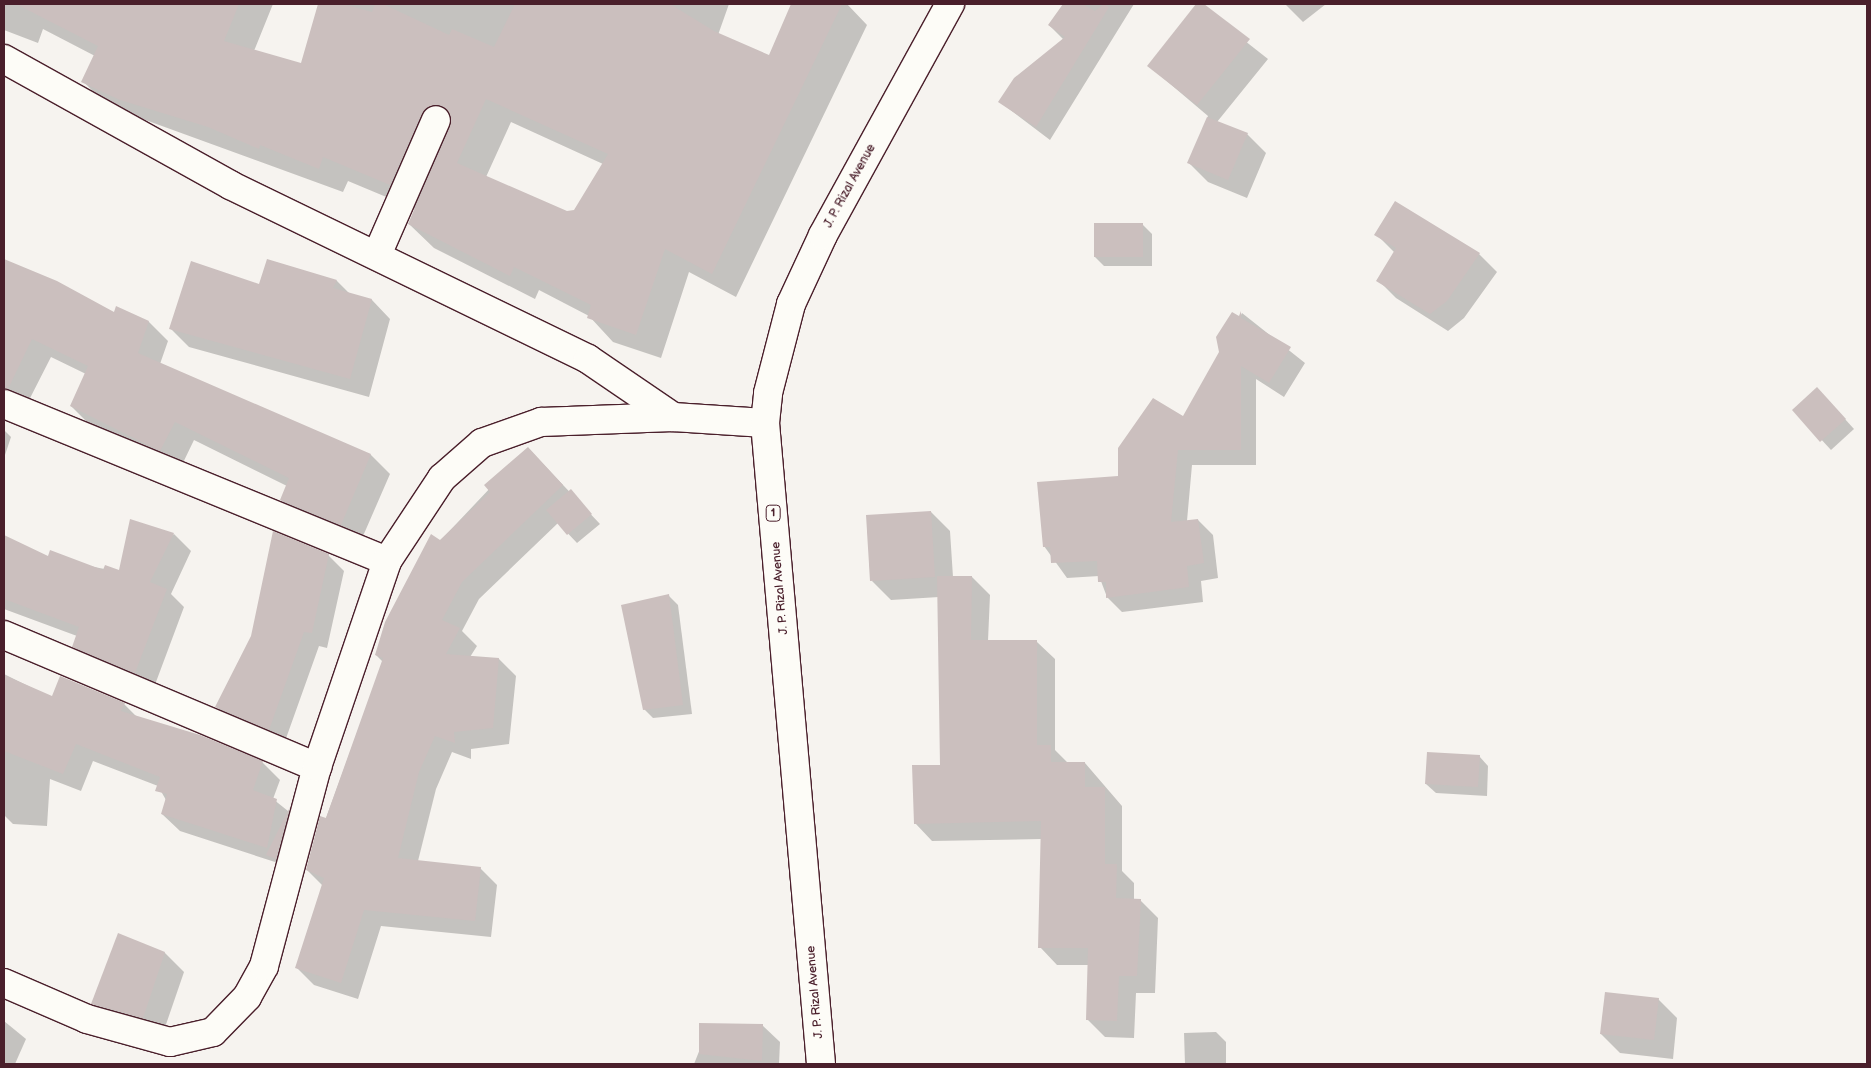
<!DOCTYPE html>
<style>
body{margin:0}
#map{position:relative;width:1871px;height:1068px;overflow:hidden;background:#f6f3ef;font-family:"Balsamiq Sans",sans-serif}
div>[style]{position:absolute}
.shadow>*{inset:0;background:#0003}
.building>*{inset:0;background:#cbbfbe}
.roads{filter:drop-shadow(1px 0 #4a1f2b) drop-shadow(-1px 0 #4a1f2b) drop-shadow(0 1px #4a1f2b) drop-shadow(0 -1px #4a1f2b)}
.minor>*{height:28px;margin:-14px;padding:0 14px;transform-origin:14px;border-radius:14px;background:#fdfcf7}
.tertiary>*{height:28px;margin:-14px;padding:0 14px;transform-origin:14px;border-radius:14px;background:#fdfcf7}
.primary>*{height:28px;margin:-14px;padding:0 14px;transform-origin:14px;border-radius:14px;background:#fdfcf7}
span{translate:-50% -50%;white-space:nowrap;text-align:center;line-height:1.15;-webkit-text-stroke:4.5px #fdfcf7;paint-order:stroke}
.shield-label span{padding:1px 4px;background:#fdfcf7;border:1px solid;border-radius:4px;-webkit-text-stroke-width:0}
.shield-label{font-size:11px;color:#4a1f2b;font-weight:700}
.street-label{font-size:12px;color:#4a1f2b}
.frame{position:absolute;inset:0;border:5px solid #4a1f2b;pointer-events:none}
</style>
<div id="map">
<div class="shadow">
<i style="clip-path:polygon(evenodd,4px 4px,273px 4px,254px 51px,302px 65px,319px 4px,729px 4px,718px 35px,770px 57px,792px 4px,847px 4px,867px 25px,736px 297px,689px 272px,661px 358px,613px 342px,589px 316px,539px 290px,535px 299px,434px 248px,409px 224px,415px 209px,348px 181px,343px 192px,107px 106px,83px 81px,95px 56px,43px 29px,38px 43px,4px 30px,4px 4px,511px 122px,603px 164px,575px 211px,567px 212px,486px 177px,511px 122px)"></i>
<i style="clip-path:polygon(1064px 4px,1134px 4px,1050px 140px,1000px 102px,1063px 39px,1049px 25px)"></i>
<i style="clip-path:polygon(1198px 4px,1268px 59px,1217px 122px,1247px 134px,1266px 153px,1247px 198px,1208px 182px,1189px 163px,1208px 116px,1149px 66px)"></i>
<i style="clip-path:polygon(1285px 4px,1326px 4px,1303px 22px)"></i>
<i style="clip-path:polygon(1142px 224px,1152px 234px,1152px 266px,1104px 266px,1095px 257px)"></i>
<i style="clip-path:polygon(1376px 234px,1479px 254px,1497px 272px,1464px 318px,1448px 331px,1396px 298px,1378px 280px,1395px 253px)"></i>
<i style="clip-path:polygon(4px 260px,57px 282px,114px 313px,117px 308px,149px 322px,168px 341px,160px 364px,371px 455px,390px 474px,360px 543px,300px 519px,281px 500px,287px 486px,194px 440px,180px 469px,90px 425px,71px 406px,86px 374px,51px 357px,26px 406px,4px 392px)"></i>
<i style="clip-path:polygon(268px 260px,337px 281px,350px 294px,372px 300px,390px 319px,369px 397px,189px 347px,170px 328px,260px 286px)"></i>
<i style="clip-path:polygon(1242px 313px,1305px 363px,1284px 397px,1256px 379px,1256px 465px,1192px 465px,1187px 521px,1198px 520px,1213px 535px,1218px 578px,1201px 581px,1203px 602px,1122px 612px,1107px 597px,1099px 576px,1067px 578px,1044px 546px,1183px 418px)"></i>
<i style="clip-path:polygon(1826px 398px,1854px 429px,1831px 450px,1794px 410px)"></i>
<i style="clip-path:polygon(4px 430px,11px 437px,4px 458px)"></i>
<i style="clip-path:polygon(528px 448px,600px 524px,577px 543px,558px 523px,479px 599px,462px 631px,477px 646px,470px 657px,499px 659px,516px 676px,509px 744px,471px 749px,471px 759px,452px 752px,436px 789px,418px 861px,480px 868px,497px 885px,491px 937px,381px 926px,358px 999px,314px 985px,297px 968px,323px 886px,307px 870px,383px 662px,376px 655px,440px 541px)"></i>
<i style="clip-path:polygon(931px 512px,950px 531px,953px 577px,972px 577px,990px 595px,988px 641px,1037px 642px,1055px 659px,1055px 750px,1068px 763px,1085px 763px,1122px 806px,1122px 871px,1134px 883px,1134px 900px,1140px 900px,1158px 918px,1155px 993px,1136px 993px,1134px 1038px,1105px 1037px,1087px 1019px,1089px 965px,1057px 965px,1040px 947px,1042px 839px,932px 841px,915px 823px,942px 766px,939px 597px,891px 600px,872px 581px)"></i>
<i style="clip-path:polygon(174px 534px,191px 551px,171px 594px,184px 607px,153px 690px,91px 664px,73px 646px,77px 636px,4px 609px,4px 551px,9px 539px,48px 558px,120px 572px)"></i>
<i style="clip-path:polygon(328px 555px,344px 571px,327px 648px,319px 646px,284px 744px,232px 722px,217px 707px)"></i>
<i style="clip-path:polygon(669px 596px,678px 605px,692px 714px,653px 718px,644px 709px)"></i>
<i style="clip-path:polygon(4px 674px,52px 698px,124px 704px,137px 717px,262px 762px,280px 780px,273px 799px,308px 827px,286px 873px,275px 862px,180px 831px,162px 814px,166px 800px,158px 786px,93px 761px,81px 791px,50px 779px,47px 826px,13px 824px,4px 815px)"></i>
<i style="clip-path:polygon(1479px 756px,1488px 766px,1487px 796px,1436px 793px,1426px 784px)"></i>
<i style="clip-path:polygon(119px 935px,165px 953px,184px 972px,162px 1036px,111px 1022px,92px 1003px)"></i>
<i style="clip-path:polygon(1658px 999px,1677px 1018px,1673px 1059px,1620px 1053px,1601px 1034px)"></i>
<i style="clip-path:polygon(4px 1021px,26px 1039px,15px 1064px,4px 1064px)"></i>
<i style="clip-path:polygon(762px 1025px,780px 1042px,779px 1064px,694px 1064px,700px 1049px)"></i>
<i style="clip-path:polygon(1216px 1032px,1226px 1042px,1226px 1064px,1185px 1064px,1184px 1033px)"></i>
</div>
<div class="building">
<i style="clip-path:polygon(evenodd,16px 4px,239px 4px,224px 41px,301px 63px,318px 4px,343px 4px,372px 12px,375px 4px,383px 4px,449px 35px,452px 29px,494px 47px,515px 4px,670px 4px,714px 31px,769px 55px,791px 4px,842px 4px,712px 274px,665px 249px,636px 335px,587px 318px,591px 305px,514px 267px,510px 276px,408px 224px,450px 126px,451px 118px,443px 106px,434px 105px,422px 113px,390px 185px,323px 157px,319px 169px,260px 145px,259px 149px,208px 127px,120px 100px,81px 82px,98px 46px,16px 4px,486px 99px,608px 154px,574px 210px,567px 211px,457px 163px,486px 99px)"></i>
<i style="clip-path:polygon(1063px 4px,1082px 4px,1095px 11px,1104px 4px,1109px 7px,1036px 127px,998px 102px,1014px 78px,1065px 37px,1048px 25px)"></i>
<i style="clip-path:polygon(1196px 4px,1204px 4px,1250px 39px,1197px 105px,1147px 66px)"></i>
<i style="clip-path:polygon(1207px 117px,1248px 133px,1228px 180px,1187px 163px)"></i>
<i style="clip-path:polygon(1395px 201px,1480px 253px,1447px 301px,1430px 314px,1376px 281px,1396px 248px,1374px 235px)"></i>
<i style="clip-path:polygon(1094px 223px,1143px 223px,1143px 257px,1094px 257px)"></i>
<i style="clip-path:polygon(4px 259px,57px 281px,114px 312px,116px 306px,149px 321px,138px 353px,371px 454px,341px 525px,280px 500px,289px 478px,175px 422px,160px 451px,70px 406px,88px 366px,32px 339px,8px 389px,4px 389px)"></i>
<i style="clip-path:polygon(267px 259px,337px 280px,333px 288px,372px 299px,350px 379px,169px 329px,191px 261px,259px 284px)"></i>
<i style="clip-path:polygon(1241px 311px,1241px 318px,1291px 347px,1269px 383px,1241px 366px,1241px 450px,1178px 450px,1171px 522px,1198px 519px,1204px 563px,1187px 566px,1189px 587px,1106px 598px,1106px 582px,1098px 582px,1097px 561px,1051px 563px,1050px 547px,1043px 547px,1037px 482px,1118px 476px,1118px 448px,1153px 398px,1183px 416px,1219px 352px,1216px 337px,1232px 312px,1239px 316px)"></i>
<i style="clip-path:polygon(1817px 387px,1846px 419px,1820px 442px,1792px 410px)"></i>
<i style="clip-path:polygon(528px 447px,563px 485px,462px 582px,442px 620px,460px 628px,446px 654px,499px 658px,493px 728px,454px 732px,455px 743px,435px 736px,419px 772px,398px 858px,481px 867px,475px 921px,364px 910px,341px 983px,295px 968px,324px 878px,306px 870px,320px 816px,326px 818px,383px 658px,375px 655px,385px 622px,431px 534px,440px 540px,490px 492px,484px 485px)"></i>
<i style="clip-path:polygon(571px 489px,592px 514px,567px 535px,546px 510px)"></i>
<i style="clip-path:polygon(931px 511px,935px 577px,870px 581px,866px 515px)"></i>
<i style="clip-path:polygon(130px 519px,174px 533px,150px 582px,167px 589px,135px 673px,72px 647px,79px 627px,4px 599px,4px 535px,48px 556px,50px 550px,103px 570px,105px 565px,119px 570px)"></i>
<i style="clip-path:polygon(273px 531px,329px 554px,312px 633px,304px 632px,269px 730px,215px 707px,251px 636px)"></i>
<i style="clip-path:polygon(937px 576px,972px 576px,971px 640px,1037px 640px,1037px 745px,1051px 745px,1051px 762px,1085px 762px,1085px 787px,1105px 787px,1105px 864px,1117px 864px,1116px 898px,1141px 899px,1137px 976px,1119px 976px,1117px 1021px,1086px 1020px,1088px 948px,1038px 948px,1041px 821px,914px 824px,912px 765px,940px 765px)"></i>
<i style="clip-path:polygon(669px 594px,683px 705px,643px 710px,621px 605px)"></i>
<i style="clip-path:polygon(4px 675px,52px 696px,60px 676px,125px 703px,121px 711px,200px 735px,263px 761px,253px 790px,277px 799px,267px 848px,161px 814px,167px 794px,155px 791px,160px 777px,76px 744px,63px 774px,4px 751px)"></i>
<i style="clip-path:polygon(1427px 752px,1480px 755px,1478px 787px,1425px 784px)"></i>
<i style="clip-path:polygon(290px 807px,276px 859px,266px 855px)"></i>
<i style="clip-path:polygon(118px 933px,165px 952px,143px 1018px,91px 1004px)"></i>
<i style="clip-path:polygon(1605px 992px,1659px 998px,1654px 1040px,1600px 1034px)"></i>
<i style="clip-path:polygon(699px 1023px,763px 1024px,762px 1061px,699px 1054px)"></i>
</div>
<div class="roads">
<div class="minor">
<i style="left:4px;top:59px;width:259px;rotate:29.1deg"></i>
<i style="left:230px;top:185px;width:398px;rotate:25.9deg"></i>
<i style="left:588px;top:359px;width:103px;rotate:34.3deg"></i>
<i style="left:377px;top:255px;width:147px;rotate:-66.4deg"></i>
<i style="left:4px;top:404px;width:414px;rotate:22.3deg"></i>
<i style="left:4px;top:635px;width:340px;rotate:22.9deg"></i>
</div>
<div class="tertiary">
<i style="left:4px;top:983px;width:90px;rotate:23.4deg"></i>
<i style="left:87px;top:1019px;width:86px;rotate:15.5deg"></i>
<i style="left:170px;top:1042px;width:44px;rotate:-13.1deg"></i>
<i style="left:213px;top:1032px;width:49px;rotate:-45.8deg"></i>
<i style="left:247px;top:997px;width:35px;rotate:-61deg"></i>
<i style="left:264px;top:966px;width:206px;rotate:-75.1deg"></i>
<i style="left:317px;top:767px;width:218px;rotate:-71.2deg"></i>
<i style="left:387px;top:561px;width:100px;rotate:-56.5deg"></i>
<i style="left:442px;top:478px;width:53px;rotate:-41.2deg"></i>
<i style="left:482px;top:443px;width:63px;rotate:-19.6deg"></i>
<i style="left:541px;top:422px;width:132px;rotate:-2.2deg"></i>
<i style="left:673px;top:417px;width:92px;rotate:3.7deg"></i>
</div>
<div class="primary">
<i style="left:821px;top:1064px;width:643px;rotate:-94.99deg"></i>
<i style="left:765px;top:423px;width:30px;rotate:-84deg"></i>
<i style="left:768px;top:393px;width:92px;rotate:-75.5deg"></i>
<i style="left:791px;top:304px;width:76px;rotate:-65.1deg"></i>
<i style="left:823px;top:235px;width:264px;rotate:-61.2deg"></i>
</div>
</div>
<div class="shield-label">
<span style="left:773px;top:513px">1</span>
</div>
<div class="street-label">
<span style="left:850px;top:186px;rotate:-61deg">J. P. Rizal Avenue</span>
<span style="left:780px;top:588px;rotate:-95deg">J. P. Rizal Avenue</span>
<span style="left:815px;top:992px;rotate:-95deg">J. P. Rizal Avenue</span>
</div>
<div class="frame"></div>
</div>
